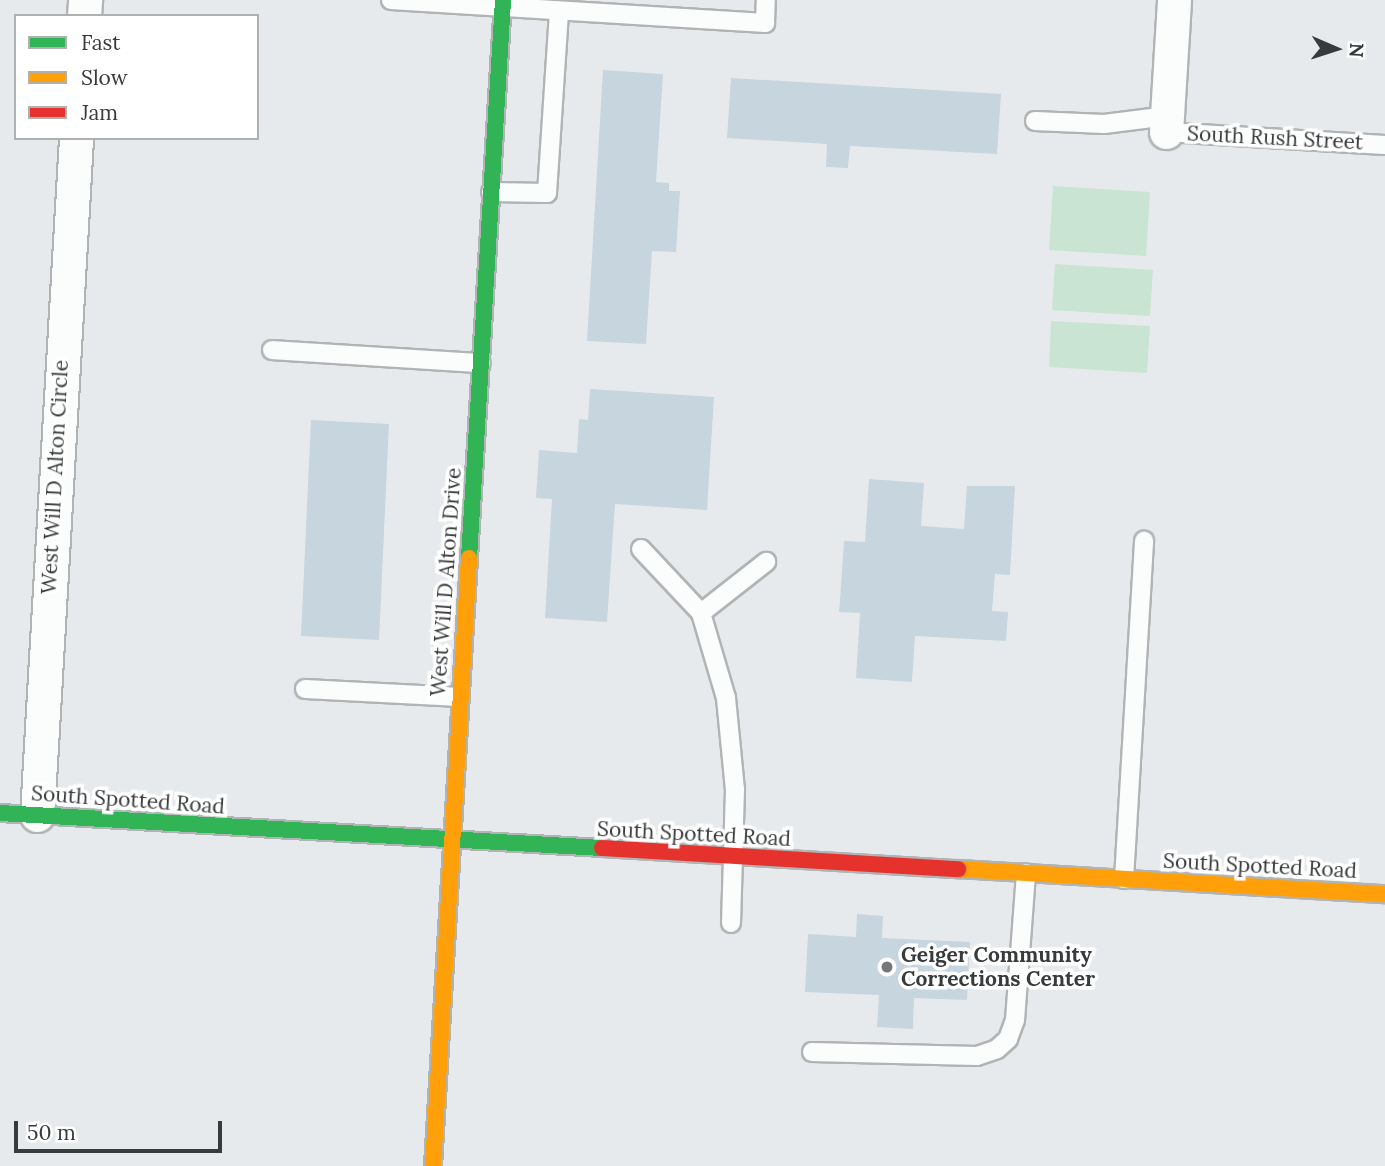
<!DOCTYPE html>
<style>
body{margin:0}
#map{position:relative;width:1385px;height:1166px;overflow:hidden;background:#e7eaec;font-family:Lora,serif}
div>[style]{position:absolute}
.green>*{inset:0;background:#c9e4d2}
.building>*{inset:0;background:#c7d5df}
.roads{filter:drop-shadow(2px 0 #b1b4b5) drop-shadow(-2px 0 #b1b4b5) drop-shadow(0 2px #b1b4b5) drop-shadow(0 -2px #b1b4b5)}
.lane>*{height:18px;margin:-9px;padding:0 9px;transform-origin:9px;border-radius:9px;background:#fbfcfc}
.street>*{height:33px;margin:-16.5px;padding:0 16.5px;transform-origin:16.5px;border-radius:16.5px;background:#fbfcfc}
.fast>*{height:16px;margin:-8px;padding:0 8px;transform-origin:8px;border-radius:8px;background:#30b455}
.slow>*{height:16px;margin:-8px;padding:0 8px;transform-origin:8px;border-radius:8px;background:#ff9f0a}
.jam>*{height:16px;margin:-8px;padding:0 8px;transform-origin:8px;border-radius:8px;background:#e5322d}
.dots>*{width:19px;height:19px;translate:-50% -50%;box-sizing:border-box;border:4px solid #fff;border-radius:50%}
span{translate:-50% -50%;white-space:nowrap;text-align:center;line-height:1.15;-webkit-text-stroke:7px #fff;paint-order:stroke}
.street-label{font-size:21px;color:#383b3c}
.poi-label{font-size:21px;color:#383b3c;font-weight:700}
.left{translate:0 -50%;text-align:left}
.legend{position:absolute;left:14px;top:14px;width:245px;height:126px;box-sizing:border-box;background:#fff;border:2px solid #afb1b1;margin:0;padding:9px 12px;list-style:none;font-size:21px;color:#383b3c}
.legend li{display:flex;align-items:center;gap:14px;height:35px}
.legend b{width:35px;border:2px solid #afb1b1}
.north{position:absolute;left:1301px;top:14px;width:70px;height:70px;-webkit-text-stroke:5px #fff;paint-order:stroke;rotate:93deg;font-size:19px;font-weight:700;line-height:28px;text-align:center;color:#383b3c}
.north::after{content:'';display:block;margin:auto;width:24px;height:32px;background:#383b3c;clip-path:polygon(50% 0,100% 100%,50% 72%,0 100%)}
.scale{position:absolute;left:14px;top:1121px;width:208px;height:32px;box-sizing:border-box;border:4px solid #383b3c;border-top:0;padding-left:9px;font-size:21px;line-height:24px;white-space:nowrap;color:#383b3c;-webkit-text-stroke:5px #fff;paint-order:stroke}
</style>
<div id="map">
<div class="green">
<i style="clip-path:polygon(1053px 186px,1150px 192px,1146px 256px,1049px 250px)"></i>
<i style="clip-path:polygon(1055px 264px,1153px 270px,1150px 316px,1052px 310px)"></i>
<i style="clip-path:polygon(1051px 321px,1150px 326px,1147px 373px,1049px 367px)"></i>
</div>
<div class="building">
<i style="clip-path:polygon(603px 70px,663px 74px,656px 182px,669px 183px,669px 191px,680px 191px,676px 252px,652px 251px,646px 344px,587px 341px)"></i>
<i style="clip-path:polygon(731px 78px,1001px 94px,997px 154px,850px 146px,848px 168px,826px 167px,827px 144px,727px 138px)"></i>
<i style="clip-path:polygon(590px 389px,714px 397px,707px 510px,615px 504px,607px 622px,545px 618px,552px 499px,536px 498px,539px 450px,577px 453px,579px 419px,588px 420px)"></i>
<i style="clip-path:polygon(311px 420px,389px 424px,379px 640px,301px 636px)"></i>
<i style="clip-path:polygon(869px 479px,924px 483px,921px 526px,964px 529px,967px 486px,1015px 486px,1010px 575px,995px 574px,992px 611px,1008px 612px,1006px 641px,915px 636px,912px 682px,856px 678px,860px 613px,839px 612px,840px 600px,844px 541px,865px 542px)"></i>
<i style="clip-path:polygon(857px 914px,883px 916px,882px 938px,970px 942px,967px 1000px,914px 998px,913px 1029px,877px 1027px,879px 995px,805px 992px,808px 934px,856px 937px)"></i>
</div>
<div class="roads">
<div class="lane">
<i style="left:391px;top:0;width:375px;rotate:3.5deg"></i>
<i style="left:765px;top:23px;width:23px;rotate:-88deg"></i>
<i style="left:1035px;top:121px;width:69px;rotate:2.5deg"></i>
<i style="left:1104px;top:124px;width:64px;rotate:-7.2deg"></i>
<i style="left:1166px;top:132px;width:219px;rotate:3.4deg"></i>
<i style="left:491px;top:192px;width:56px;rotate:1deg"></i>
<i style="left:547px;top:193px;width:182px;rotate:-86.2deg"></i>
<i style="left:272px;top:350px;width:209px;rotate:3.6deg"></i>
<i style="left:641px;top:549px;width:88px;rotate:46.8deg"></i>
<i style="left:701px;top:613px;width:89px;rotate:73.6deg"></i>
<i style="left:726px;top:698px;width:91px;rotate:84.4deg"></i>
<i style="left:735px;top:789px;width:134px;rotate:91.7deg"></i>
<i style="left:701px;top:613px;width:83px;rotate:-38.1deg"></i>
<i style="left:305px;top:689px;width:155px;rotate:3deg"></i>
<i style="left:1124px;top:879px;width:339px;rotate:-86.6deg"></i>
<i style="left:812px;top:1052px;width:165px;rotate:1.4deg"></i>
<i style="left:977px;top:1056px;width:21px;rotate:-19deg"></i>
<i style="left:997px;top:1049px;width:15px;rotate:-42deg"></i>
<i style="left:1008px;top:1039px;width:20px;rotate:-70deg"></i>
<i style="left:1015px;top:1020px;width:147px;rotate:-85.7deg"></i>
</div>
<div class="street">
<i style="left:84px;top:16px;width:16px;rotate:-86deg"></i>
<i style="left:1166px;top:132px;width:132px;rotate:-86.5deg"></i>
<i style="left:37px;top:815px;width:678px;rotate:-86.7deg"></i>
</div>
<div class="fast">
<i style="left:469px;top:558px;width:559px;rotate:-86.51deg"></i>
<i style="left:0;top:813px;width:603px;rotate:3.33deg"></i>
</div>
<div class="slow">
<i style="left:958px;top:869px;width:428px;rotate:3.4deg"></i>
<i style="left:433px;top:1166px;width:609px;rotate:-86.61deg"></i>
</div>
<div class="jam">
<i style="left:602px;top:848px;width:357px;rotate:3.4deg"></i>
</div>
</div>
<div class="dots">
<i style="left:887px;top:967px;background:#75787a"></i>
</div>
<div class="street-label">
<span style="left:1275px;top:138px;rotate:3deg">South Rush Street</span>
<span style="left:55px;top:477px;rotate:-87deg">West Will D Alton Circle</span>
<span style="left:446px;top:582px;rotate:-86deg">West Will D Alton Drive</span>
<span style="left:128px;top:800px;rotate:4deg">South Spotted Road</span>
<span style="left:694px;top:834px;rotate:3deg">South Spotted Road</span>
<span style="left:1260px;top:866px;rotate:3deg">South Spotted Road</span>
</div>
<div class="poi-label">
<span class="left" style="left:901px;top:967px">Geiger Community<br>Corrections Center</span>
</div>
<ul class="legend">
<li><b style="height:9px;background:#30b455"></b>Fast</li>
<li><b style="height:9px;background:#ff9f0a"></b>Slow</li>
<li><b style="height:9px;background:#e5322d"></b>Jam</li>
</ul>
<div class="north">N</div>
<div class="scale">50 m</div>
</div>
